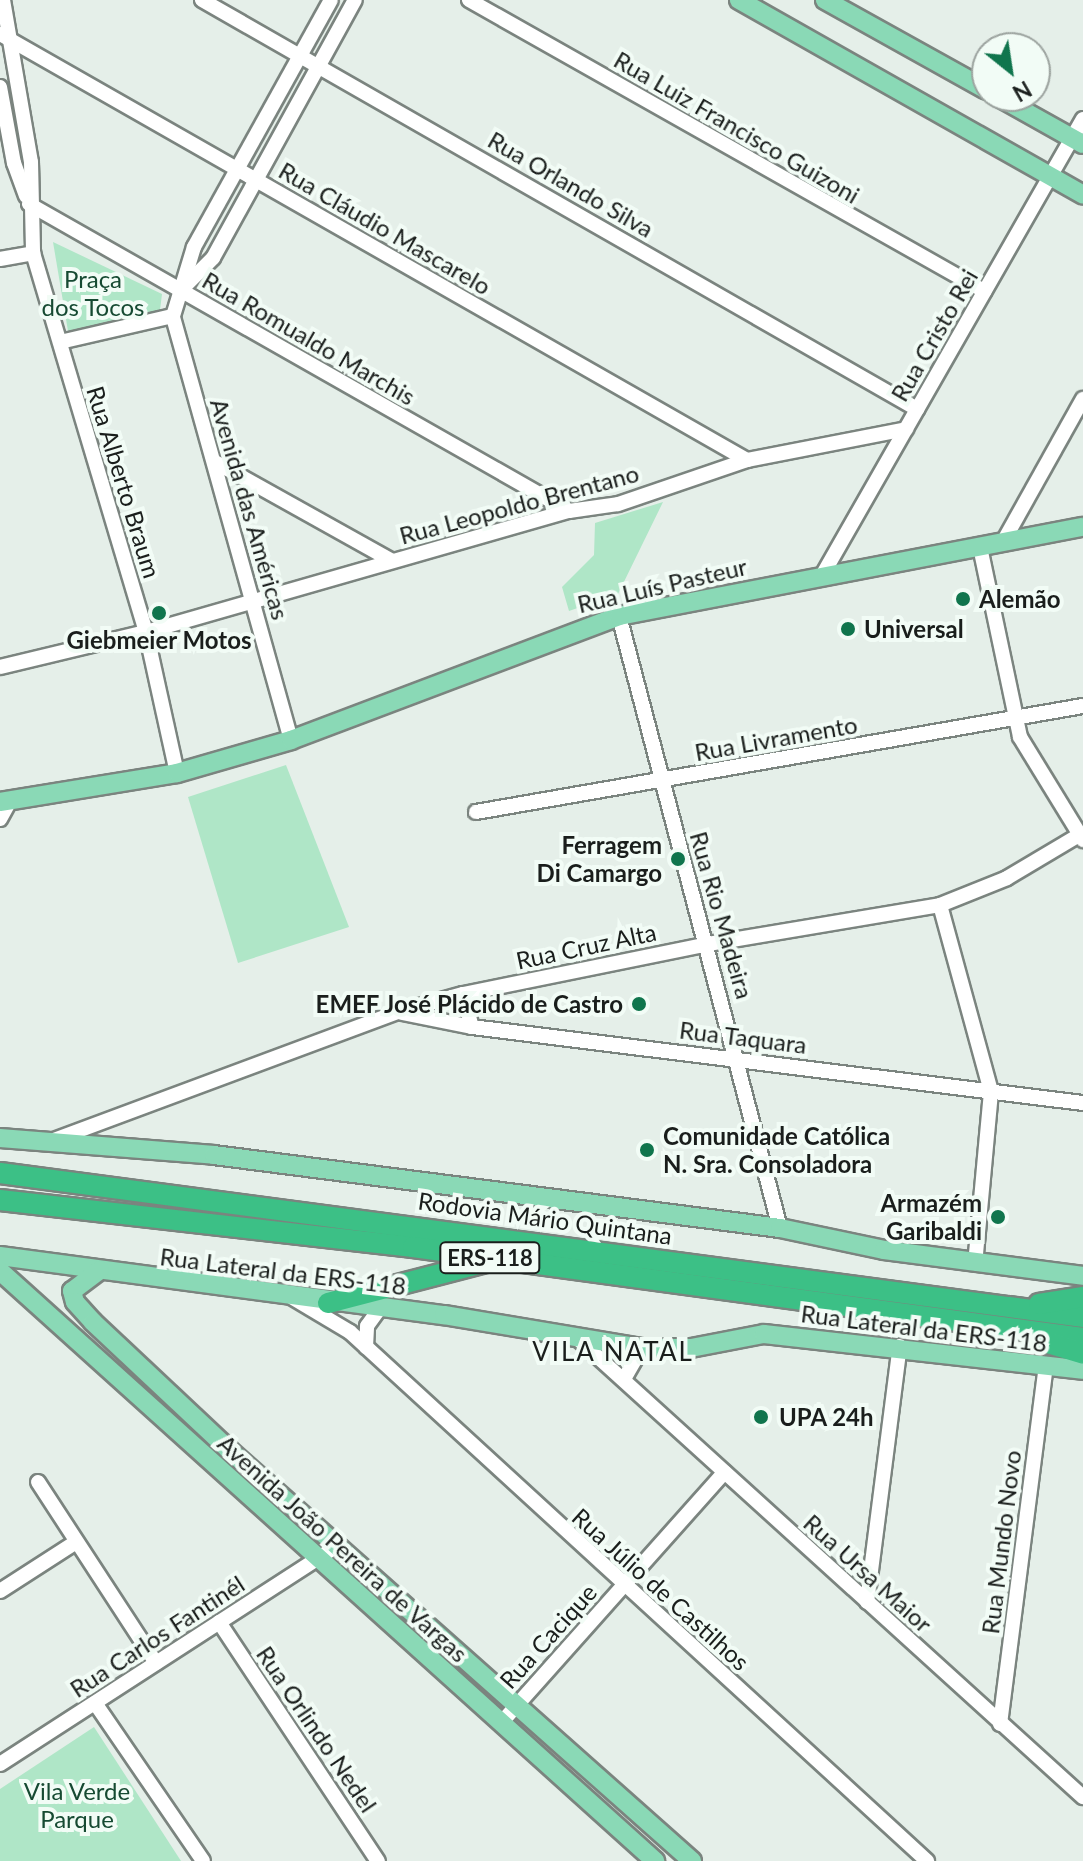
<!DOCTYPE html>
<meta charset="utf-8">
<style>
body{margin:0}
#map{position:relative;width:1083px;height:1861px;overflow:hidden;background:#e5efe9;font-family:Lato,sans-serif}
div>[style]{position:absolute}
.green>*{inset:0;background:#afe6c7}
.roads{filter:drop-shadow(2px 0 #7b847f) drop-shadow(-2px 0 #7b847f) drop-shadow(0 2px #7b847f) drop-shadow(0 -2px #7b847f)}
.minor>*{height:14px;margin:-7px;padding:0 7px;transform-origin:7px;border-radius:7px;background:#fff}
.major>*{height:18px;margin:-9px;padding:0 9px;transform-origin:9px;border-radius:9px;background:#8ad9b6}
.highway>*{height:20px;margin:-10px;padding:0 10px;transform-origin:10px;border-radius:10px;background:#3cc086}
.dots>*{width:22px;height:22px;translate:-50% -50%;box-sizing:border-box;border:4px solid #f2fcf6;border-radius:50%}
span{translate:-50% -50%;white-space:nowrap;text-align:center;line-height:1.15;-webkit-text-stroke:8px #f2fcf6;paint-order:stroke}
.shield-label span{padding:2px 6px;background:#f2fcf6;border:2px solid;border-radius:6px;-webkit-text-stroke-width:0}
.shield-label{font-size:22px;color:#1a1e1c;font-weight:700}
.street-label{font-size:24px;color:#1a1e1c}
.park-label{font-size:24px;color:#164a32}
.poi-label{font-size:24px;color:#1a1e1c;font-weight:700}
.left{translate:0 -50%;text-align:left}
.right{translate:-100% -50%;text-align:right}
.neighbourhood-label{font-size:26px;color:#1a1e1c;letter-spacing:2px}
.north{position:absolute;left:971px;top:32px;width:80px;height:80px;box-sizing:border-box;background:#f2fcf6;border:2px solid #9ca39f;border-radius:50%;rotate:150deg;font-size:22px;font-weight:700;line-height:32px;text-align:center;color:#1a1e1c}
.north::after{content:'';display:block;margin:auto;width:28px;height:36px;background:#10754d;clip-path:polygon(50% 0,100% 100%,50% 72%,0 100%)}
</style>
<div id="map">
<div class="green">
<i style="clip-path:polygon(53px 242px,162px 294px,160px 310px,68px 331px)"></i>
<i style="clip-path:polygon(663px 502px,618px 594px,569px 611px,562px 587px,594px 555px,595px 523px)"></i>
<i style="clip-path:polygon(286px 765px,349px 927px,238px 963px,188px 797px)"></i>
<i style="clip-path:polygon(94px 1727px,181px 1861px,0 1861px,0 1789px)"></i>
</div>
<div class="roads">
<div class="minor">
<i style="left:3px;top:0;width:164px;rotate:80.2deg"></i>
<i style="left:31px;top:162px;width:91px;rotate:88.7deg"></i>
<i style="left:33px;top:253px;width:395px;rotate:73.4deg"></i>
<i style="left:146px;top:632px;width:144px;rotate:77.6deg"></i>
<i style="left:202px;top:0;width:824px;rotate:29.77deg"></i>
<i style="left:469px;top:0;width:592px;rotate:29.47deg"></i>
<i style="left:0;top:34px;width:860px;rotate:29.7deg"></i>
<i style="left:0;top:87px;width:77px;rotate:79.6deg"></i>
<i style="left:14px;top:163px;width:35px;rotate:70deg"></i>
<i style="left:29px;top:204px;width:621px;rotate:29.62deg"></i>
<i style="left:0;top:259px;width:34px;rotate:-10deg"></i>
<i style="left:184px;top:287px;width:41px;rotate:-45deg"></i>
<i style="left:213px;top:258px;width:294px;rotate:-61.2deg"></i>
<i style="left:60px;top:342px;width:116px;rotate:-13deg"></i>
<i style="left:215px;top:462px;width:201px;rotate:29.2deg"></i>
<i style="left:1003px;top:542px;width:164px;rotate:-60.8deg"></i>
<i style="left:980px;top:547px;width:194px;rotate:78.1deg"></i>
<i style="left:1020px;top:737px;width:121px;rotate:58.5deg"></i>
<i style="left:823px;top:574px;width:524px;rotate:-60.26deg"></i>
<i style="left:619px;top:616px;width:633px;rotate:75.26deg"></i>
<i style="left:0;top:667px;width:150px;rotate:-13.5deg"></i>
<i style="left:146px;top:632px;width:440px;rotate:-16deg"></i>
<i style="left:569px;top:511px;width:49px;rotate:-8.1deg"></i>
<i style="left:618px;top:504px;width:136px;rotate:-18.8deg"></i>
<i style="left:747px;top:460px;width:162px;rotate:-11deg"></i>
<i style="left:291px;top:740px;width:440px;rotate:-105.6deg"></i>
<i style="left:173px;top:316px;width:72px;rotate:-73.1deg"></i>
<i style="left:194px;top:247px;width:282px;rotate:-61deg"></i>
<i style="left:476px;top:812px;width:616px;rotate:-9.91deg"></i>
<i style="left:0;top:819px;width:21px;rotate:-61deg"></i>
<i style="left:940px;top:905px;width:194px;rotate:74.7deg"></i>
<i style="left:991px;top:1092px;width:172px;rotate:95.3deg"></i>
<i style="left:463px;top:994px;width:34px;rotate:75deg"></i>
<i style="left:402px;top:1013px;width:71px;rotate:11.3deg"></i>
<i style="left:472px;top:1027px;width:616px;rotate:7.09deg"></i>
<i style="left:51px;top:1141px;width:370px;rotate:-20.4deg"></i>
<i style="left:398px;top:1012px;width:67px;rotate:-15.5deg"></i>
<i style="left:463px;top:994px;width:250px;rotate:-11.5deg"></i>
<i style="left:708px;top:944px;width:235px;rotate:-9.5deg"></i>
<i style="left:940px;top:905px;width:72px;rotate:-21.9deg"></i>
<i style="left:1007px;top:878px;width:84px;rotate:-30.8deg"></i>
<i style="left:293px;top:1298px;width:66px;rotate:30.8deg"></i>
<i style="left:350px;top:1332px;width:783px;rotate:42.51deg"></i>
<i style="left:578px;top:1339px;width:682px;rotate:42.21deg"></i>
<i style="left:366px;top:1347px;width:21px;rotate:-87deg"></i>
<i style="left:367px;top:1326px;width:22px;rotate:-54deg"></i>
<i style="left:624px;top:1379px;width:36px;rotate:-60deg"></i>
<i style="left:38px;top:1482px;width:216px;rotate:56.9deg"></i>
<i style="left:0;top:1591px;width:90px;rotate:-32.8deg"></i>
<i style="left:867px;top:1602px;width:258px;rotate:-82.7deg"></i>
<i style="left:219px;top:1622px;width:287px;rotate:56.4deg"></i>
<i style="left:95px;top:1703px;width:191px;rotate:55.6deg"></i>
<i style="left:501px;top:1723px;width:336px;rotate:-48.3deg"></i>
<i style="left:1000px;top:1724px;width:361px;rotate:-82.7deg"></i>
<i style="left:0;top:1764px;width:403px;rotate:-32.9deg"></i>
</div>
<div class="major">
<i style="left:739px;top:0;width:395px;rotate:29.5deg"></i>
<i style="left:825px;top:0;width:185px;rotate:29.1deg"></i>
<i style="left:997px;top:96px;width:98px;rotate:29.2deg"></i>
<i style="left:0;top:802px;width:179px;rotate:-9.3deg"></i>
<i style="left:177px;top:773px;width:119px;rotate:-16.1deg"></i>
<i style="left:291px;top:740px;width:351px;rotate:-20.7deg"></i>
<i style="left:619px;top:616px;width:472px;rotate:-10.9deg"></i>
<i style="left:0;top:1138px;width:215px;rotate:4.5deg"></i>
<i style="left:214px;top:1155px;width:571px;rotate:7.35deg"></i>
<i style="left:780px;top:1228px;width:106px;rotate:11.9deg"></i>
<i style="left:884px;top:1250px;width:201px;rotate:7.4deg"></i>
<i style="left:0;top:1256px;width:448px;rotate:7.6deg"></i>
<i style="left:444px;top:1315px;width:201px;rotate:9.5deg"></i>
<i style="left:642px;top:1348px;width:49px"></i>
<i style="left:691px;top:1348px;width:74px;rotate:-10.9deg"></i>
<i style="left:764px;top:1334px;width:321px;rotate:6.4deg"></i>
<i style="left:100px;top:1270px;width:35px;rotate:143deg"></i>
<i style="left:72px;top:1291px;width:11px;rotate:75deg"></i>
<i style="left:75px;top:1302px;width:27px;rotate:48deg"></i>
<i style="left:93px;top:1322px;width:184px;rotate:43.2deg"></i>
<i style="left:227px;top:1448px;width:622px;rotate:41.61deg"></i>
<i style="left:0;top:1271px;width:882px;rotate:42.01deg"></i>
</div>
<div class="highway">
<i style="left:0;top:1173px;width:1093px;rotate:7.57deg"></i>
<i style="left:0;top:1200px;width:416px;rotate:6.5deg"></i>
<i style="left:413px;top:1247px;width:676px;rotate:7.73deg"></i>
<i style="left:328px;top:1303px;width:164px;rotate:-14.5deg"></i>
<i style="left:1039px;top:1304px;width:45px;rotate:-9deg"></i>
<i style="left:1048px;top:1343px;width:37px;rotate:17deg"></i>
</div>
</div>
<div class="dots">
<i style="left:963px;top:599px;background:#10754d"></i>
<i style="left:159px;top:613px;background:#10754d"></i>
<i style="left:848px;top:629px;background:#10754d"></i>
<i style="left:678px;top:859px;background:#10754d"></i>
<i style="left:639px;top:1004px;background:#10754d"></i>
<i style="left:647px;top:1150px;background:#10754d"></i>
<i style="left:998px;top:1217px;background:#10754d"></i>
<i style="left:761px;top:1417px;background:#10754d"></i>
</div>
<div class="shield-label">
<span style="left:490px;top:1258px">ERS-118</span>
</div>
<div class="street-label">
<span style="left:737px;top:127px;rotate:30deg">Rua Luiz Francisco Guizoni</span>
<span style="left:571px;top:184px;rotate:30deg">Rua Orlando Silva</span>
<span style="left:385px;top:228px;rotate:30deg">Rua Cláudio Mascarelo</span>
<span style="left:934px;top:335px;rotate:-60deg">Rua Cristo Rei</span>
<span style="left:309px;top:338px;rotate:30deg">Rua Romualdo Marchis</span>
<span style="left:124px;top:482px;rotate:73deg">Rua Alberto Braum</span>
<span style="left:519px;top:504px;rotate:-15deg">Rua Leopoldo Brentano</span>
<span style="left:250px;top:509px;rotate:74deg">Avenida das Américas</span>
<span style="left:662px;top:585px;rotate:-13deg">Rua Luís Pasteur</span>
<span style="left:776px;top:738px;rotate:-10deg">Rua Livramento</span>
<span style="left:722px;top:915px;rotate:74deg">Rua Rio Madeira</span>
<span style="left:586px;top:946px;rotate:-12deg">Rua Cruz Alta</span>
<span style="left:743px;top:1037px;rotate:7deg">Rua Taquara</span>
<span style="left:545px;top:1218px;rotate:8deg">Rodovia Mário Quintana</span>
<span style="left:283px;top:1271px;rotate:7deg">Rua Lateral da ERS-118</span>
<span style="left:924px;top:1328px;rotate:7deg">Rua Lateral da ERS-118</span>
<span style="left:1001px;top:1542px;rotate:-83deg">Rua Mundo Novo</span>
<span style="left:343px;top:1548px;rotate:42deg">Avenida João Pereira de Vargas</span>
<span style="left:868px;top:1573px;rotate:42deg">Rua Ursa Maior</span>
<span style="left:661px;top:1589px;rotate:42deg">Rua Júlio de Castilhos</span>
<span style="left:157px;top:1636px;rotate:-33deg">Rua Carlos Fantinél</span>
<span style="left:548px;top:1636px;rotate:-48deg">Rua Cacique</span>
<span style="left:317px;top:1729px;rotate:56deg">Rua Orlindo Nedel</span>
</div>
<div class="park-label">
<span style="left:93px;top:293px">Praça<br>dos Tocos</span>
<span style="left:77px;top:1805px">Vila Verde<br>Parque</span>
</div>
<div class="poi-label">
<span class="left" style="left:979px;top:599px">Alemão</span>
<span class="left" style="left:864px;top:629px">Universal</span>
<span style="left:159px;top:640px">Giebmeier Motos</span>
<span class="right" style="left:662px;top:859px">Ferragem<br>Di Camargo</span>
<span class="right" style="left:623px;top:1004px">EMEF José Plácido de Castro</span>
<span class="left" style="left:663px;top:1150px">Comunidade Católica<br>N. Sra. Consoladora</span>
<span class="right" style="left:982px;top:1217px">Armazém<br>Garibaldi</span>
<span class="left" style="left:779px;top:1417px">UPA 24h</span>
</div>
<div class="neighbourhood-label">
<span style="left:613px;top:1352px">VILA NATAL</span>
</div>
<div class="north">N</div>
</div>
